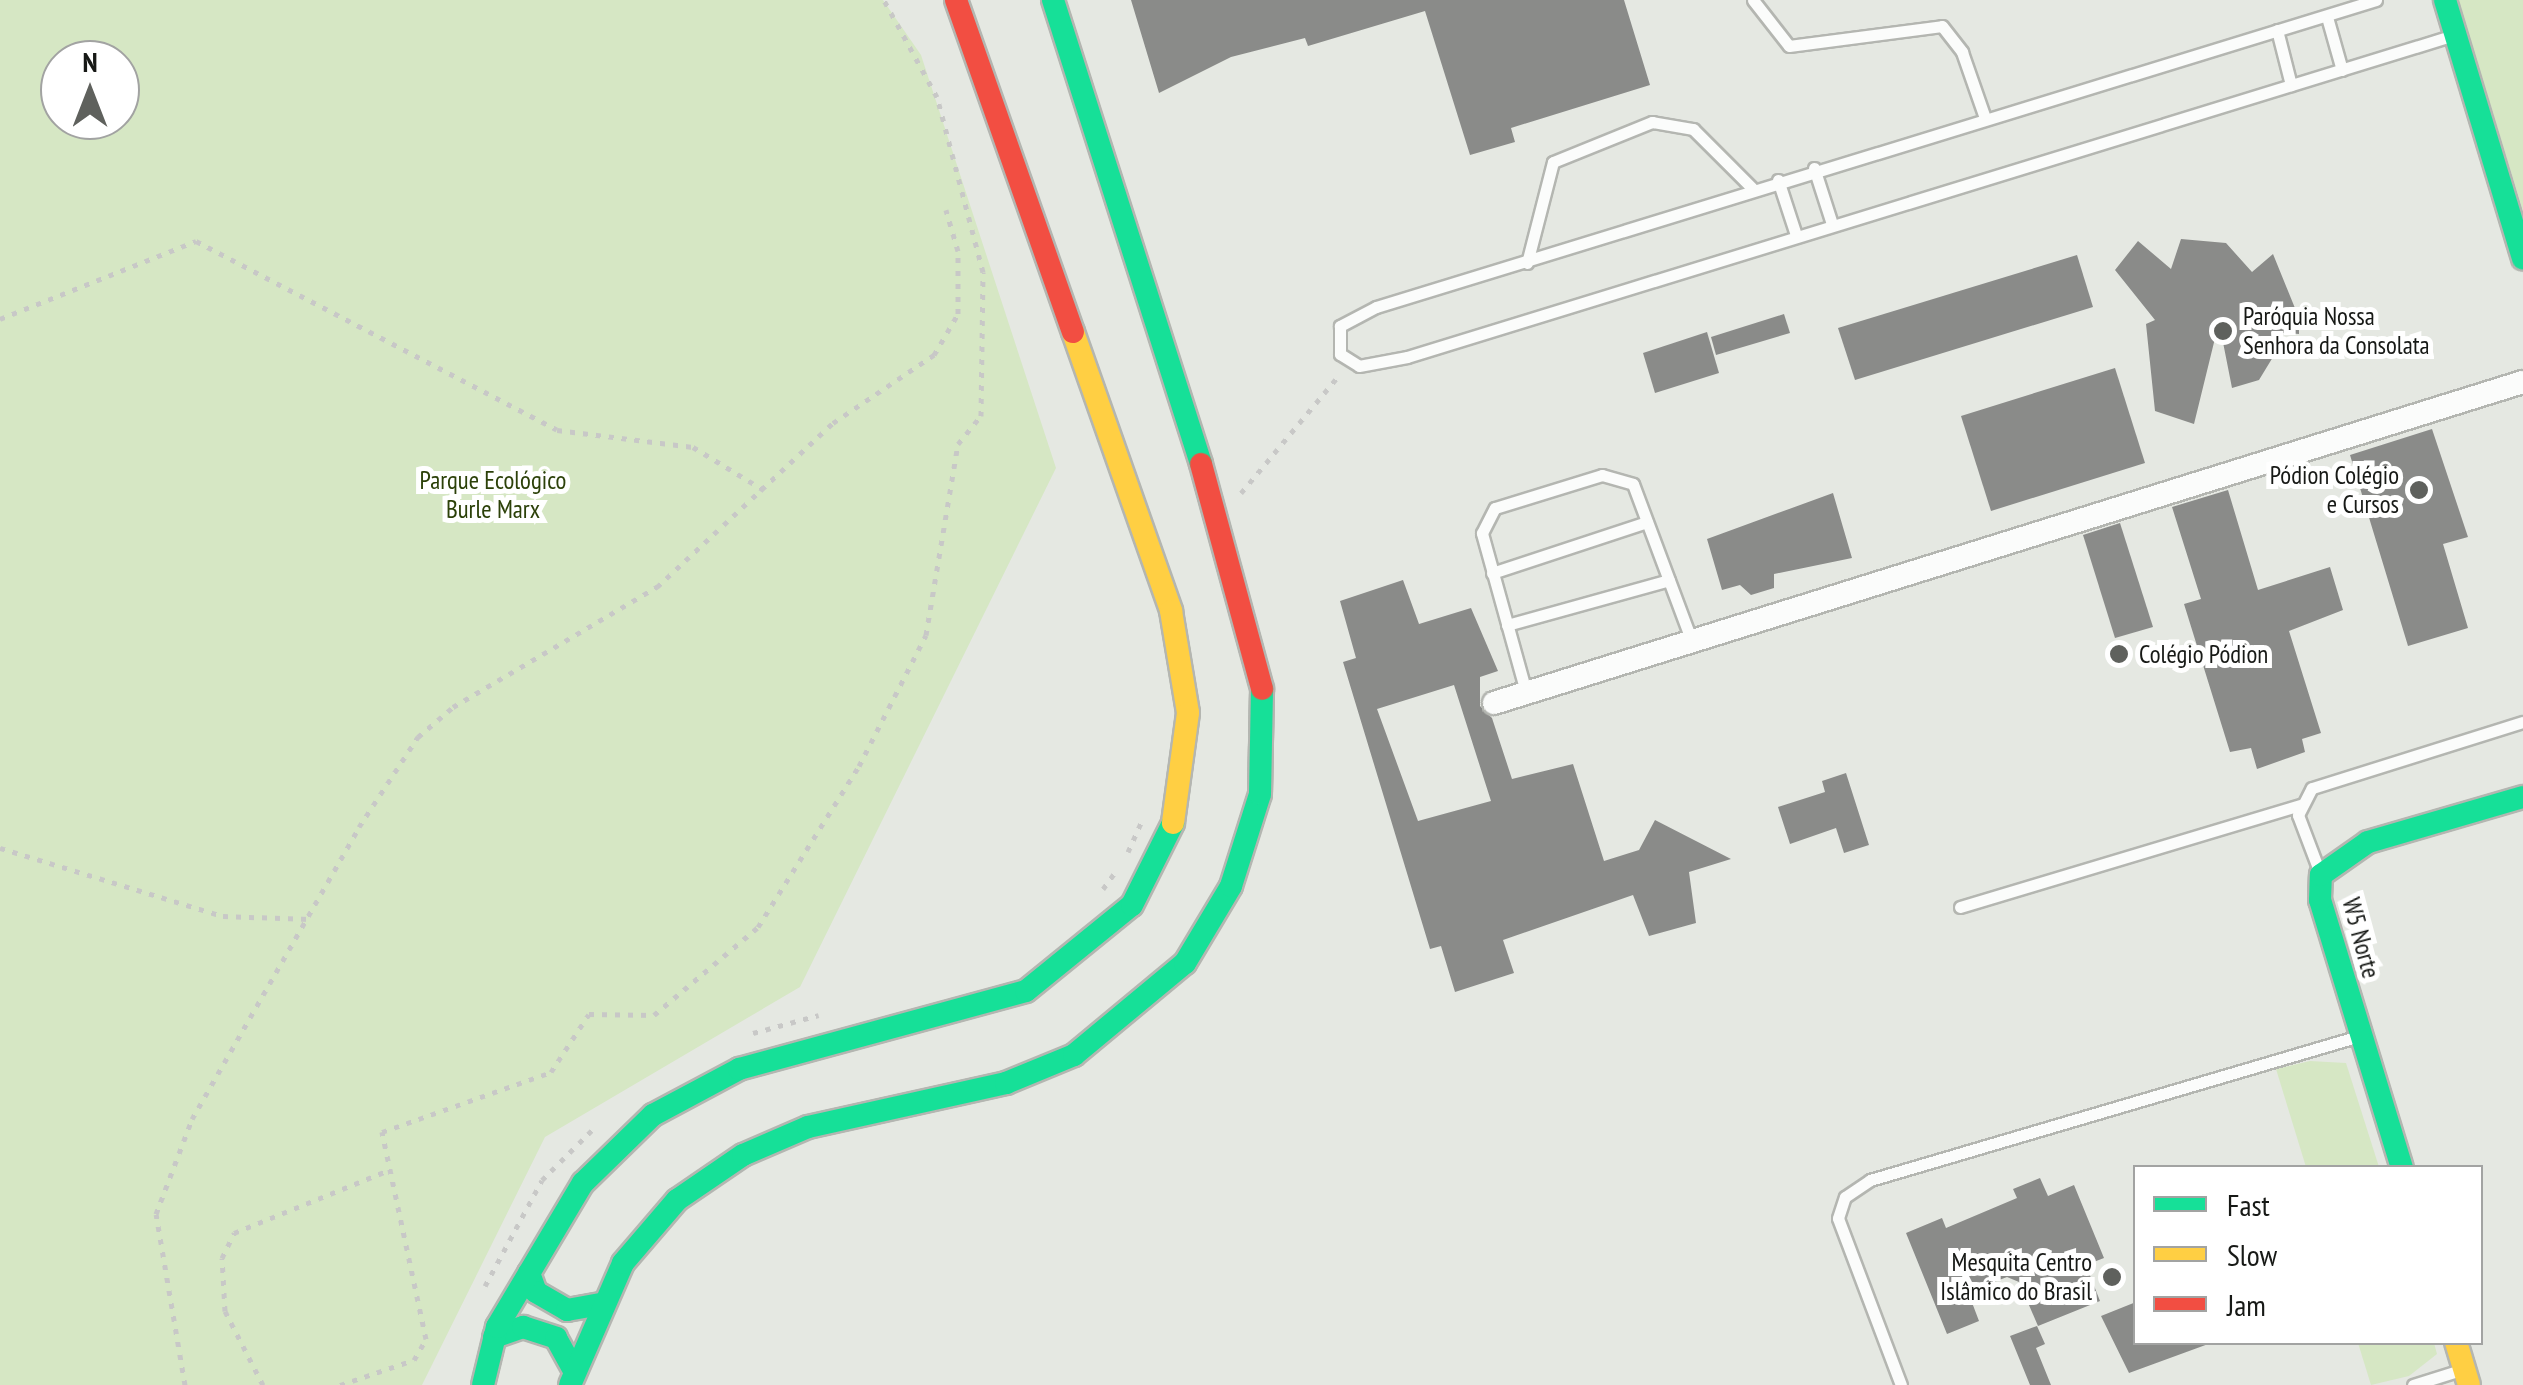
<!DOCTYPE html>
<meta charset="utf-8">
<style>
body{margin:0}
#map{position:relative;width:2523px;height:1385px;overflow:hidden;background:#e5e8e2;font-family:"PT Sans Narrow",sans-serif}
div>[style]{position:absolute}
.green>*{inset:0;background:#d6e7c4}
.building>*{inset:0;background:#8a8b89}
.path>*{height:5px;margin-top:-2.5px;transform-origin:0;background:repeating-linear-gradient(90deg,#c8c8c7 0 5px,transparent 0 13px)}
.roads{filter:drop-shadow(2px 0 #b4b6b1) drop-shadow(-2px 0 #b4b6b1) drop-shadow(0 2px #b4b6b1) drop-shadow(0 -2px #b4b6b1)}
.lane>*{height:11px;margin:-5.5px;padding:0 5.5px;transform-origin:5.5px;border-radius:5.5px;background:#fbfcfb}
.street>*{height:22px;margin:-11px;padding:0 11px;transform-origin:11px;border-radius:11px;background:#fbfcfb}
.fast>*{height:22px;margin:-11px;padding:0 11px;transform-origin:11px;border-radius:11px;background:#16e098}
.slow>*{height:22px;margin:-11px;padding:0 11px;transform-origin:11px;border-radius:11px;background:#ffcf43}
.jam>*{height:22px;margin:-11px;padding:0 11px;transform-origin:11px;border-radius:11px;background:#f24e42}
.dots>*{width:28px;height:28px;translate:-50% -50%;box-sizing:border-box;border:5px solid #fff;border-radius:50%}
span{translate:-50% -50%;white-space:nowrap;text-align:center;line-height:1.15;-webkit-text-stroke:10px #fff;paint-order:stroke}
.poi-label{font-size:25px;color:#171916}
.left{translate:0 -50%;text-align:left}
.right{translate:-100% -50%;text-align:right}
.park-label{font-size:25px;color:#2c4109}
.street-label{font-size:25px;color:#171916}
.legend{position:absolute;left:2133px;top:1165px;width:350px;height:180px;box-sizing:border-box;background:#fff;border:2px solid #a2a3a2;margin:0;padding:12px 18px;list-style:none;font-size:30px;color:#171916}
.legend li{display:flex;align-items:center;gap:20px;height:50px}
.legend b{width:50px;border:2px solid #a2a3a2}
.north{position:absolute;left:40px;top:40px;width:100px;height:100px;box-sizing:border-box;background:#fff;border:2px solid #a2a3a2;border-radius:50%;rotate:0deg;font-size:28px;font-weight:700;line-height:40px;text-align:center;color:#171916}
.north::after{content:'';display:block;margin:auto;width:35px;height:45px;background:#5f615d;clip-path:polygon(50% 0,100% 100%,50% 72%,0 100%)}
</style>
<div id="map">
<div class="green">
<i style="clip-path:polygon(evenodd,0 0,883px 0,921px 55px,1056px 468px,800px 987px,545px 1137px,422px 1385px,0 1385px,0 0,120px 60px,120px 120px,60px 120px,60px 60px,120px 60px)"></i>
<i style="clip-path:polygon(2458px 0,2523px 0,2523px 211px)"></i>
<i style="clip-path:polygon(2310px 1061px,2346px 1063px,2379px 1167px,2306px 1167px,2276px 1069px)"></i>
<i style="clip-path:polygon(2358px 1343px,2434px 1343px,2437px 1354px,2409px 1376px,2371px 1385px)"></i>
</div>
<div class="building">
<i style="clip-path:polygon(1131px 0,1624px 0,1650px 85px,1511px 128px,1515px 142px,1470px 155px,1425px 11px,1308px 46px,1305px 38px,1231px 57px,1159px 93px)"></i>
<i style="clip-path:polygon(2181px 239px,2226px 243px,2252px 272px,2273px 254px,2299px 318px,2299px 334px,2271px 332px,2273px 357px,2259px 380px,2232px 388px,2219px 322px,2194px 424px,2155px 411px,2146px 324px,2155px 320px,2115px 270px,2138px 241px,2171px 269px)"></i>
<i style="clip-path:polygon(2077px 255px,2093px 307px,1855px 380px,1838px 328px)"></i>
<i style="clip-path:polygon(1784px 314px,1790px 333px,1716px 355px,1711px 337px)"></i>
<i style="clip-path:polygon(1707px 332px,1719px 373px,1655px 393px,1643px 353px)"></i>
<i style="clip-path:polygon(2115px 368px,2145px 463px,1991px 511px,1961px 416px)"></i>
<i style="clip-path:polygon(2432px 429px,2468px 537px,2443px 544px,2468px 628px,2408px 646px,2350px 455px)"></i>
<i style="clip-path:polygon(2228px 490px,2258px 590px,2330px 567px,2343px 610px,2289px 631px,2321px 733px,2302px 739px,2305px 752px,2257px 769px,2251px 748px,2230px 752px,2184px 604px,2201px 599px,2172px 507px)"></i>
<i style="clip-path:polygon(1833px 493px,1852px 558px,1774px 574px,1774px 588px,1751px 595px,1740px 585px,1722px 590px,1707px 539px)"></i>
<i style="clip-path:polygon(2120px 523px,2153px 627px,2115px 638px,2083px 535px)"></i>
<i style="clip-path:polygon(evenodd,1403px 580px,1419px 624px,1471px 608px,1498px 671px,1480px 677px,1480px 706px,1492px 718px,1512px 779px,1573px 764px,1604px 861px,1639px 850px,1655px 820px,1731px 859px,1689px 872px,1696px 923px,1649px 936px,1633px 895px,1503px 940px,1514px 973px,1455px 992px,1441px 946px,1430px 949px,1343px 662px,1356px 658px,1340px 601px,1403px 580px,1454px 685px,1491px 801px,1418px 821px,1377px 709px,1454px 685px)"></i>
<i style="clip-path:polygon(1846px 773px,1869px 845px,1844px 853px,1836px 828px,1790px 844px,1778px 807px,1825px 792px,1822px 781px)"></i>
<i style="clip-path:polygon(2040px 1178px,2048px 1196px,2074px 1185px,2104px 1258px,2086px 1265px,2100px 1301px,2038px 1326px,2019px 1282px,2007px 1277px,1968px 1292px,1979px 1321px,1947px 1334px,1906px 1233px,1942px 1218px,1946px 1228px,2017px 1198px,2013px 1189px)"></i>
<i style="clip-path:polygon(2136px 1302px,2136px 1342px,2211px 1343px,2129px 1373px,2101px 1316px)"></i>
<i style="clip-path:polygon(2037px 1326px,2045px 1344px,2036px 1348px,2051px 1385px,2030px 1385px,2010px 1336px)"></i>
</div>
<div class="path">
<i style="left:0;top:319px;width:211px;rotate:-21.7deg"></i>
<i style="left:196px;top:241px;width:407px;rotate:27.6deg"></i>
<i style="left:557px;top:430px;width:137px;rotate:7.1deg"></i>
<i style="left:693px;top:447px;width:87px;rotate:31.3deg"></i>
<i style="left:1241px;top:493px;width:155px;rotate:-50.2deg"></i>
<i style="left:0;top:848px;width:233px;rotate:17deg"></i>
<i style="left:223px;top:916px;width:87px;rotate:2deg"></i>
<i style="left:1128px;top:852px;width:34px;rotate:-66deg"></i>
<i style="left:1103px;top:889px;width:24px;rotate:-54deg"></i>
<i style="left:753px;top:1033px;width:68px;rotate:-15.3deg"></i>
<i style="left:485px;top:1286px;width:120px;rotate:-61.7deg"></i>
<i style="left:542px;top:1180px;width:74px;rotate:-45deg"></i>
<i style="left:185px;top:1385px;width:173px;rotate:-99.6deg"></i>
<i style="left:156px;top:1214px;width:102px;rotate:-69.2deg"></i>
<i style="left:192px;top:1119px;width:336px;rotate:-60.2deg"></i>
<i style="left:359px;top:827px;width:108px;rotate:-56.8deg"></i>
<i style="left:418px;top:737px;width:46px;rotate:-40.6deg"></i>
<i style="left:453px;top:707px;width:237px;rotate:-30.5deg"></i>
<i style="left:657px;top:587px;width:241px;rotate:-43deg"></i>
<i style="left:833px;top:423px;width:122px;rotate:-34deg"></i>
<i style="left:934px;top:355px;width:48px;rotate:-59.7deg"></i>
<i style="left:958px;top:314px;width:63px;rotate:-90deg"></i>
<i style="left:958px;top:251px;width:43px;rotate:-106.3deg"></i>
<i style="left:263px;top:1385px;width:83px;rotate:-117.2deg"></i>
<i style="left:225px;top:1311px;width:53px;rotate:-93.2deg"></i>
<i style="left:222px;top:1258px;width:28px;rotate:-64deg"></i>
<i style="left:234px;top:1233px;width:167px;rotate:-22.1deg"></i>
<i style="left:340px;top:1385px;width:78px;rotate:-18.7deg"></i>
<i style="left:414px;top:1360px;width:24px;rotate:-60deg"></i>
<i style="left:426px;top:1339px;width:212px;rotate:-102deg"></i>
<i style="left:382px;top:1132px;width:179px;rotate:-19.5deg"></i>
<i style="left:551px;top:1072px;width:69px;rotate:-56.8deg"></i>
<i style="left:589px;top:1014px;width:65px;rotate:0.9deg"></i>
<i style="left:654px;top:1015px;width:136px;rotate:-40.2deg"></i>
<i style="left:758px;top:927px;width:190px;rotate:-57.9deg"></i>
<i style="left:859px;top:766px;width:147px;rotate:-62.9deg"></i>
<i style="left:926px;top:635px;width:194px;rotate:-80.5deg"></i>
<i style="left:958px;top:444px;width:36px;rotate:-51deg"></i>
<i style="left:981px;top:416px;width:144px;rotate:-89.2deg"></i>
<i style="left:983px;top:272px;width:181px;rotate:-104.7deg"></i>
<i style="left:937px;top:97px;width:111px;rotate:-118.7deg"></i>
</div>
<div class="roads">
<div class="lane">
<i style="left:1753px;top:0;width:58px;rotate:52deg"></i>
<i style="left:1789px;top:46px;width:154px;rotate:-7.4deg"></i>
<i style="left:1942px;top:26px;width:33px;rotate:52deg"></i>
<i style="left:1962px;top:52px;width:67px;rotate:70.8deg"></i>
<i style="left:2376px;top:0;width:1046px;rotate:162.93deg"></i>
<i style="left:1376px;top:307px;width:41px;rotate:152.2deg"></i>
<i style="left:1340px;top:326px;width:28px;rotate:90deg"></i>
<i style="left:1340px;top:354px;width:22px;rotate:32deg"></i>
<i style="left:1359px;top:366px;width:49px;rotate:-10.6deg"></i>
<i style="left:1407px;top:357px;width:1092px;rotate:-17.09deg"></i>
<i style="left:2327px;top:17px;width:55px;rotate:74.2deg"></i>
<i style="left:2277px;top:30px;width:57px;rotate:75.7deg"></i>
<i style="left:1814px;top:168px;width:59px;rotate:72.2deg"></i>
<i style="left:1778px;top:180px;width:58px;rotate:71.9deg"></i>
<i style="left:1527px;top:263px;width:104px;rotate:-75.6deg"></i>
<i style="left:1553px;top:162px;width:107px;rotate:-22deg"></i>
<i style="left:1652px;top:122px;width:42px;rotate:9.7deg"></i>
<i style="left:1693px;top:129px;width:83px;rotate:45deg"></i>
<i style="left:1492px;top:573px;width:163px;rotate:-18.2deg"></i>
<i style="left:1507px;top:625px;width:168px;rotate:-15.5deg"></i>
<i style="left:1526px;top:692px;width:165px;rotate:-105.5deg"></i>
<i style="left:1482px;top:533px;width:28px;rotate:-63deg"></i>
<i style="left:1495px;top:508px;width:112px;rotate:-17.1deg"></i>
<i style="left:1602px;top:475px;width:32px;rotate:16deg"></i>
<i style="left:1633px;top:484px;width:165px;rotate:69.5deg"></i>
<i style="left:2320px;top:873px;width:62px;rotate:-110.8deg"></i>
<i style="left:2298px;top:815px;width:30px;rotate:-63deg"></i>
<i style="left:2312px;top:788px;width:221px;rotate:-17.4deg"></i>
<i style="left:1960px;top:907px;width:356px;rotate:-16.7deg"></i>
<i style="left:1901px;top:1385px;width:178px;rotate:-110.7deg"></i>
<i style="left:1838px;top:1218px;width:22px;rotate:-72deg"></i>
<i style="left:1845px;top:1197px;width:30px;rotate:-34deg"></i>
<i style="left:1870px;top:1180px;width:507px;rotate:-16.4deg"></i>
<i style="left:2413px;top:1385px;width:50px;rotate:-17.4deg"></i>
</div>
<div class="street">
<i style="left:1494px;top:703px;width:1078px;rotate:-17.33deg"></i>
</div>
<div class="fast">
<i style="left:1053px;top:0;width:487px;rotate:72.3deg"></i>
<i style="left:2445px;top:0;width:270px;rotate:73.2deg"></i>
<i style="left:2402px;top:1168px;width:280px;rotate:-107deg"></i>
<i style="left:2320px;top:900px;width:25px;rotate:-88deg"></i>
<i style="left:2321px;top:875px;width:57px;rotate:-35.1deg"></i>
<i style="left:2368px;top:842px;width:161px;rotate:-16.2deg"></i>
<i style="left:529px;top:1273px;width:20px;rotate:70deg"></i>
<i style="left:536px;top:1292px;width:36px;rotate:30deg"></i>
<i style="left:567px;top:1310px;width:35px;rotate:-10deg"></i>
<i style="left:494px;top:1337px;width:31px;rotate:-19deg"></i>
<i style="left:523px;top:1327px;width:35px;rotate:18deg"></i>
<i style="left:556px;top:1338px;width:39px;rotate:61deg"></i>
<i style="left:483px;top:1385px;width:60px;rotate:-76.4deg"></i>
<i style="left:497px;top:1327px;width:168px;rotate:-59.2deg"></i>
<i style="left:583px;top:1183px;width:98px;rotate:-44.2deg"></i>
<i style="left:653px;top:1115px;width:98px;rotate:-28.1deg"></i>
<i style="left:739px;top:1069px;width:297px;rotate:-15.2deg"></i>
<i style="left:1026px;top:991px;width:136px;rotate:-39.1deg"></i>
<i style="left:1132px;top:905px;width:92px;rotate:-63.4deg"></i>
<i style="left:570px;top:1385px;width:133px;rotate:-66.5deg"></i>
<i style="left:623px;top:1263px;width:83px;rotate:-49.4deg"></i>
<i style="left:677px;top:1200px;width:80px;rotate:-34.3deg"></i>
<i style="left:743px;top:1155px;width:71px;rotate:-23.3deg"></i>
<i style="left:808px;top:1127px;width:203px;rotate:-12.5deg"></i>
<i style="left:1006px;top:1083px;width:74px;rotate:-22.4deg"></i>
<i style="left:1074px;top:1055px;width:144px;rotate:-39.7deg"></i>
<i style="left:1185px;top:963px;width:90px;rotate:-59.1deg"></i>
<i style="left:1231px;top:886px;width:96px;rotate:-72.5deg"></i>
<i style="left:1260px;top:794px;width:105px;rotate:-88.9deg"></i>
</div>
<div class="slow">
<i style="left:1073px;top:332px;width:296px;rotate:70.6deg"></i>
<i style="left:1171px;top:611px;width:103px;rotate:80.5deg"></i>
<i style="left:1188px;top:713px;width:111px;rotate:97.8deg"></i>
<i style="left:2456px;top:1342px;width:45px;rotate:73.2deg"></i>
</div>
<div class="jam">
<i style="left:956px;top:0;width:352px;rotate:70.6deg"></i>
<i style="left:1201px;top:464px;width:233px;rotate:74.8deg"></i>
</div>
</div>
<div class="dots">
<i style="left:2223px;top:331px;background:#5f615d"></i>
<i style="left:2419px;top:490px;background:#5f615d"></i>
<i style="left:2119px;top:654px;background:#5f615d"></i>
<i style="left:2112px;top:1277px;background:#5f615d"></i>
</div>
<div class="poi-label">
<span class="left" style="left:2243px;top:331px">Paróquia Nossa<br>Senhora da Consolata</span>
<span class="right" style="left:2399px;top:490px">Pódion Colégio<br>e Cursos</span>
<span class="left" style="left:2139px;top:654px">Colégio Pódion</span>
<span class="right" style="left:2092px;top:1277px">Mesquita Centro<br>Islâmico do Brasil</span>
</div>
<div class="park-label">
<span style="left:493px;top:495px">Parque Ecológico<br>Burle Marx</span>
</div>
<div class="street-label">
<span style="left:2361px;top:938px;rotate:75deg">W5 Norte</span>
</div>
<ul class="legend">
<li><b style="height:12px;background:#16e098"></b>Fast</li>
<li><b style="height:12px;background:#ffcf43"></b>Slow</li>
<li><b style="height:12px;background:#f24e42"></b>Jam</li>
</ul>
<div class="north">N</div>
</div>
